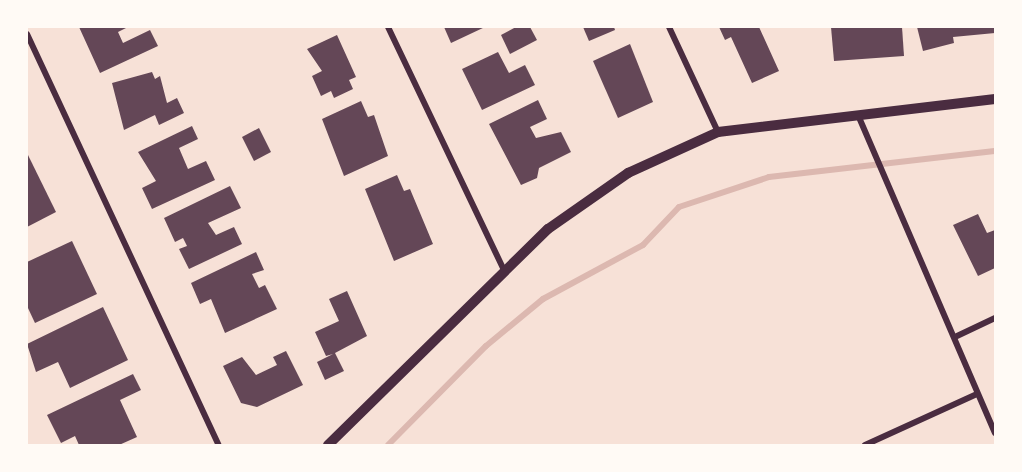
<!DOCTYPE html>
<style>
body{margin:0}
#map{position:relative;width:1022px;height:472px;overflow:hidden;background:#f7e1d7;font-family:"Sofia Sans Condensed",sans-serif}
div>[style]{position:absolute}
.stream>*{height:6px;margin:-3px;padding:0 3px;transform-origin:3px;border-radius:3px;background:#dcb8b0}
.building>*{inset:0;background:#644757}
.minor>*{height:6px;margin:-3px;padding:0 3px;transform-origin:3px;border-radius:3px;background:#4a2c40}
.tertiary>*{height:10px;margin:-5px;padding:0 5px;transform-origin:5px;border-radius:5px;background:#4a2c40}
span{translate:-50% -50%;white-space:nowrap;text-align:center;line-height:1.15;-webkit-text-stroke:4.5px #fffaf5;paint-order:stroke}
.frame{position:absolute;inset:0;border:28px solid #fffaf5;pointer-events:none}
</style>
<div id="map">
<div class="stream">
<i style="left:388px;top:445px;width:139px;rotate:-45.3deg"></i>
<i style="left:486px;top:346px;width:74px;rotate:-39.5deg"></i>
<i style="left:543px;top:299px;width:114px;rotate:-28.4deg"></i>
<i style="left:643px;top:245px;width:52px;rotate:-46.5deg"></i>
<i style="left:679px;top:207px;width:95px;rotate:-18.4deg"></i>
<i style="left:769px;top:177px;width:227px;rotate:-6.6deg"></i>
</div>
<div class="building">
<i style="clip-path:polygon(79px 27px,128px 27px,118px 32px,123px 43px,150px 30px,158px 46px,100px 73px)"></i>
<i style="clip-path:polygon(444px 27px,485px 27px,451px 43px)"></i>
<i style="clip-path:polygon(516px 27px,530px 27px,537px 40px,510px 54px,501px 35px)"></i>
<i style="clip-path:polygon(583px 27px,614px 27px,615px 30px,589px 41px)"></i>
<i style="clip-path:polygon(719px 27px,759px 27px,779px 71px,752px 83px,731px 37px,725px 40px)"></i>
<i style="clip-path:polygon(831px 27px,902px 27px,904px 56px,834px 61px)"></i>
<i style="clip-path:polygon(917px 27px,995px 27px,995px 33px,953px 37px,954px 43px,923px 51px)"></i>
<i style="clip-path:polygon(337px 35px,356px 77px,349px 80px,353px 89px,334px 98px,331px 91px,321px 96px,312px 76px,322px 71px,307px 49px)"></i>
<i style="clip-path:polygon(630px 44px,653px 102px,618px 118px,593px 61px)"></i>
<i style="clip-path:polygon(498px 52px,509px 73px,525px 65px,535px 85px,482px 110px,462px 69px)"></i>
<i style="clip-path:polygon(152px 72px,155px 79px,160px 76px,167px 103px,177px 98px,184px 113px,159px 125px,155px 115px,124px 130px,112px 83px)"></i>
<i style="clip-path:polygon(538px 100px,547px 119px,530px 127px,536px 138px,561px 132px,571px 152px,539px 168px,537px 178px,521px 185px,489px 124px)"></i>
<i style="clip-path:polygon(361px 101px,368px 117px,374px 115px,388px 156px,344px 176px,322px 119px)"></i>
<i style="clip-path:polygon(192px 126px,198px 139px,179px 148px,188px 169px,206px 161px,215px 180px,152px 209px,142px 188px,156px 181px,138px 152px)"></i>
<i style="clip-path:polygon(259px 128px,271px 152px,254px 161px,242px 137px)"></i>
<i style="clip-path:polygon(27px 153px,56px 212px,27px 227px)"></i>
<i style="clip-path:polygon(397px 175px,404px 191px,410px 189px,433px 244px,394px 261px,365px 189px)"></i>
<i style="clip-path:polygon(230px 186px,241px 208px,208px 223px,216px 235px,234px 227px,242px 244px,189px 269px,179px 249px,187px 246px,183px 238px,175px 242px,164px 218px)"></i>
<i style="clip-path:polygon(978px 214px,987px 233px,995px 230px,995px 268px,978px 276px,953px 225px)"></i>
<i style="clip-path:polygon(72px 241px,97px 294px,35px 323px,27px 306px,27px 262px)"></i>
<i style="clip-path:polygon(256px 252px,264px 270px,252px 274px,259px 288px,265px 285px,277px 309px,225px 333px,211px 299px,200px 304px,191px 283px)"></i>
<i style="clip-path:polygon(347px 291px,367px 336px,335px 353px,344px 371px,325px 380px,317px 362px,333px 354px,326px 356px,315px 332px,339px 321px,329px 299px)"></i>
<i style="clip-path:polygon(103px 307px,128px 360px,70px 388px,58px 362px,36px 372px,27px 344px)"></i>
<i style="clip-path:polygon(286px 351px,303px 385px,257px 407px,241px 403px,223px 366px,242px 357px,256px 375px,277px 365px,273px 357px)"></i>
<i style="clip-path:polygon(133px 374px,141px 390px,120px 400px,137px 437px,119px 445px,79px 445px,75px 436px,61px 443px,47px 415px)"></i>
</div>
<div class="minor">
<i style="left:388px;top:27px;width:272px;rotate:64.5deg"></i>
<i style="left:669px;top:27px;width:116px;rotate:65deg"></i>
<i style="left:27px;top:34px;width:454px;rotate:65deg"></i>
<i style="left:858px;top:115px;width:346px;rotate:66.7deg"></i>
<i style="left:957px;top:336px;width:42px;rotate:-25.3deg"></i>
<i style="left:865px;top:445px;width:123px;rotate:-24.5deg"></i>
</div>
<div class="tertiary">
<i style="left:328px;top:445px;width:308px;rotate:-44.5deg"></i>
<i style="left:548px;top:229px;width:98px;rotate:-35deg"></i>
<i style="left:628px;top:173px;width:99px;rotate:-24.5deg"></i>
<i style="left:718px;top:132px;width:279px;rotate:-6.8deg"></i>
</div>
<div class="frame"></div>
</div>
